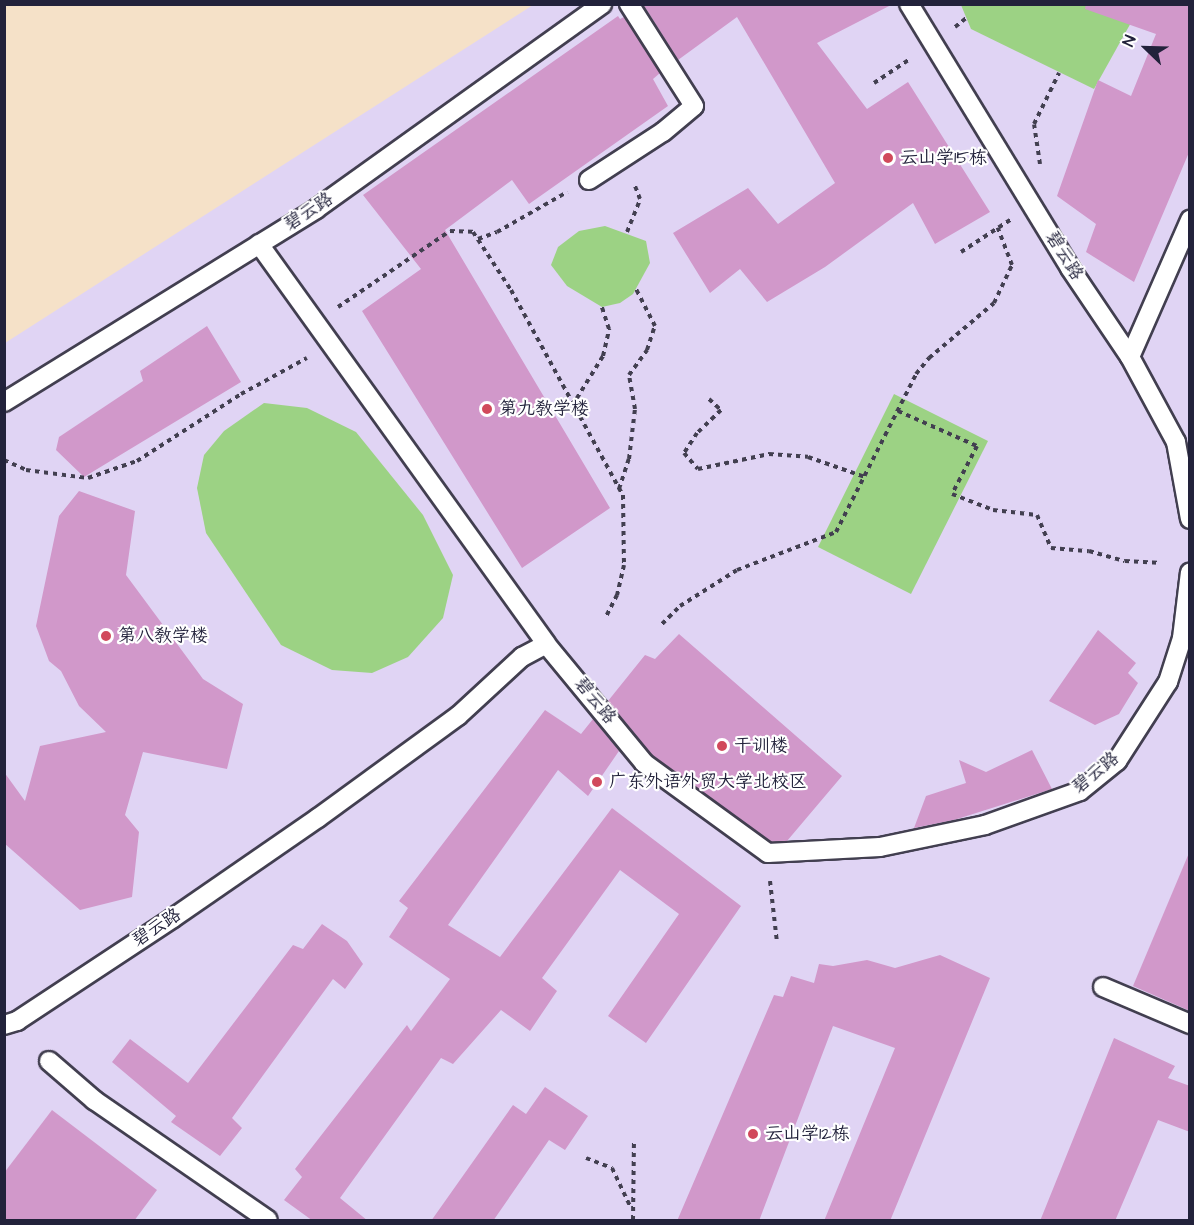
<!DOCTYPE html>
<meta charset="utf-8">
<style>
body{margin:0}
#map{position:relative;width:1194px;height:1225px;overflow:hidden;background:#f5e1c8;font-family:"Architects Daughter","LXGW WenKai TC",sans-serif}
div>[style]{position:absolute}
.built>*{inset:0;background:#e0d4f4}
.green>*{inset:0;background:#9cd284}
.building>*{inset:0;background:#d198ca}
.path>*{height:4px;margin-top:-2px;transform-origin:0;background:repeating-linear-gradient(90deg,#423f50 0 4.5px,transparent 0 9px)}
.roads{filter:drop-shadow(2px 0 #423f50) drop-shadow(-2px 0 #423f50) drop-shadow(0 2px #423f50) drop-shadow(0 -2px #423f50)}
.lane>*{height:18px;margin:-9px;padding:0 9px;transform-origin:9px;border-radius:9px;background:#fff}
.dots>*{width:16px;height:16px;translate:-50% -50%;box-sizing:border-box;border:3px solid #fff;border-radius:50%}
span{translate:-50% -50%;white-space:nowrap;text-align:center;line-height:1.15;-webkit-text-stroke:4.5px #fff;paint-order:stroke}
.poi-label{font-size:18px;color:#22223b}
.left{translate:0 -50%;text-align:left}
.street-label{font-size:18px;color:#22223b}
.frame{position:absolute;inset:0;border:6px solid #22223b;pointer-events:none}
.north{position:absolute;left:1116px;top:18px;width:60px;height:60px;-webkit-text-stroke:4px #fff;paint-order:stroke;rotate:293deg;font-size:16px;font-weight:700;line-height:24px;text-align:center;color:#22223b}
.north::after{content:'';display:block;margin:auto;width:21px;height:27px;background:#22223b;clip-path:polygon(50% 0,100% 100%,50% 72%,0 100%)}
</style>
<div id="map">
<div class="built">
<i style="clip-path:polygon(533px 5px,1189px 5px,1189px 1220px,5px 1220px,5px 343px)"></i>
</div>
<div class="green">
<i style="clip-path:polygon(961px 5px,1106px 5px,1133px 19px,1094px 89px,971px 29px)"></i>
<i style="clip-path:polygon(605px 226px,646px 241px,650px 263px,633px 294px,620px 303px,602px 307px,567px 286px,551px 265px,558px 247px,579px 231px)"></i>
<i style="clip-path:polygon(894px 394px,988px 441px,911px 594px,818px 547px)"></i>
<i style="clip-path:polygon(264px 403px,307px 408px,356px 432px,423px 515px,453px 575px,443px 618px,408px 657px,372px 673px,332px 670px,281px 645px,206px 533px,197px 488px,204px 455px,224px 431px)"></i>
</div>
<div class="building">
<i style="clip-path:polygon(643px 4px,893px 4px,817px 43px,867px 109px,908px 82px,990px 212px,935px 244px,913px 203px,825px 267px,767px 302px,740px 269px,710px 293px,673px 233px,748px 188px,778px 224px,835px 183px,737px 17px,678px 60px)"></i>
<i style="clip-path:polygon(1086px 4px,1190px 4px,1190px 150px,1134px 282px,1086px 252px,1096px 224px,1057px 196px,1098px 80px,1131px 96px,1156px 34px,1085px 9px)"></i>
<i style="clip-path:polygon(618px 16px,620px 19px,624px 17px,660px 73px,653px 79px,668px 106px,529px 204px,512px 180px,445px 230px,610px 508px,522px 568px,362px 311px,421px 269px,363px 195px)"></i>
<i style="clip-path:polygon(207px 326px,241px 382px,84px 477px,56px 450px,59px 437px,143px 381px,140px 371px)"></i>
<i style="clip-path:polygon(79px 491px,135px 511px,126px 575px,203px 679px,243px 704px,227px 769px,143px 752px,125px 815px,139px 832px,132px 897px,80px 910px,4px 843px,4px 772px,25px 801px,40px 746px,106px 732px,79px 706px,61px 671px,49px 661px,36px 626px,59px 516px)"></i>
<i style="clip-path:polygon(1098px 630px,1136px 663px,1128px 673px,1138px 683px,1119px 714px,1095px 725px,1049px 701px)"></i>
<i style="clip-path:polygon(679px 634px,842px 776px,787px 841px,771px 842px,652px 755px,608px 701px,645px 655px,655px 659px)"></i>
<i style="clip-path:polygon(545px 710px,581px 734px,593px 719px,619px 751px,588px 796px,558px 770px,448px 925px,500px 957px,612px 808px,741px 906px,646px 1043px,608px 1016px,679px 914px,620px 870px,542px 978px,557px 991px,530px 1031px,501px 1010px,453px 1064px,441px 1058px,340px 1198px,368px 1221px,313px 1221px,284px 1200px,302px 1177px,295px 1169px,407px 1025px,411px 1031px,450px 979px,389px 937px,408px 908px,399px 901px)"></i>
<i style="clip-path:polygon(1032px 750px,1052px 789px,954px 820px,914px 828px,926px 796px,966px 783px,959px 760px,986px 772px)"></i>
<i style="clip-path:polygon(1189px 853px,1190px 853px,1190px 1011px,1133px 986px)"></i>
<i style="clip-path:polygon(322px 924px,347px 941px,363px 964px,345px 989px,333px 979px,232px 1118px,242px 1128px,220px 1156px,171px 1122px,176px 1116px,112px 1062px,130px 1039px,188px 1083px,293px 945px,303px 949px)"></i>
<i style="clip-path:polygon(940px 955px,990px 978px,890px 1221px,824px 1221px,895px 1048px,833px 1026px,759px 1221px,677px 1221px,774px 995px,783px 997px,791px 976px,814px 983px,819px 964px,833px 966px,867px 960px,895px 968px)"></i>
<i style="clip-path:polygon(1114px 1038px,1175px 1066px,1168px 1078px,1190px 1086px,1190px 1132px,1158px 1120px,1115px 1221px,1040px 1221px)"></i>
<i style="clip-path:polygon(545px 1087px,588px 1116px,565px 1150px,549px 1140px,493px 1221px,431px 1221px,513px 1105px,526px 1114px)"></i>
<i style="clip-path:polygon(52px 1110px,157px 1190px,134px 1221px,4px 1221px,4px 1173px)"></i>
</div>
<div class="path">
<i style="left:955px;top:27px;width:14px;rotate:-39deg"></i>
<i style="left:874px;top:83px;width:43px;rotate:-33.7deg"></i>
<i style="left:1040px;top:164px;width:40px;rotate:-98.5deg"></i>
<i style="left:1034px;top:124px;width:57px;rotate:-63.9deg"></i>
<i style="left:627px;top:232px;width:35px;rotate:-68deg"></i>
<i style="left:640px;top:199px;width:17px;rotate:-111deg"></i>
<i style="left:478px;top:239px;width:20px;rotate:-20deg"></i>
<i style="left:497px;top:232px;width:81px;rotate:-29.7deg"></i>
<i style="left:961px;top:252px;width:59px;rotate:-33.1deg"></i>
<i style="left:338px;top:307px;width:135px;rotate:-34.2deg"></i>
<i style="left:450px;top:231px;width:23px;rotate:2deg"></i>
<i style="left:473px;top:232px;width:69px;rotate:56.8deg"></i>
<i style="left:511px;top:290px;width:234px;rotate:61.4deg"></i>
<i style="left:623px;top:495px;width:70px;rotate:89.2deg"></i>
<i style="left:624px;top:565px;width:31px;rotate:103deg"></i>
<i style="left:617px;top:595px;width:25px;rotate:117deg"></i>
<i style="left:709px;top:399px;width:16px;rotate:43deg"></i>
<i style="left:721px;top:410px;width:33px;rotate:136deg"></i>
<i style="left:697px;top:433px;width:24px;rotate:123deg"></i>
<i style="left:684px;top:453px;width:21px;rotate:49deg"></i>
<i style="left:698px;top:469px;width:73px;rotate:-11.9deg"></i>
<i style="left:769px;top:454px;width:39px;rotate:4deg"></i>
<i style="left:808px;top:457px;width:60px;rotate:19.3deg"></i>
<i style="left:572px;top:406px;width:59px;rotate:-58.2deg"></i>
<i style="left:603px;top:356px;width:28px;rotate:-77deg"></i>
<i style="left:609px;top:329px;width:23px;rotate:-108deg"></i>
<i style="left:898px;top:411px;width:86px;rotate:23.9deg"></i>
<i style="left:977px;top:446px;width:54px;rotate:117.5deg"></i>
<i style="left:952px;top:494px;width:44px;rotate:21.3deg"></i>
<i style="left:993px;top:510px;width:44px;rotate:6.5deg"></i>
<i style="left:1037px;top:515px;width:36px;rotate:67deg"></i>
<i style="left:1051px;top:548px;width:38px;rotate:5deg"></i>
<i style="left:1089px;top:551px;width:37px;rotate:16deg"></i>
<i style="left:1125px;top:561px;width:33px;rotate:3deg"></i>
<i style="left:4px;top:460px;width:24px;rotate:24deg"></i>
<i style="left:26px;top:470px;width:63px;rotate:7.4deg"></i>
<i style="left:88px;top:478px;width:52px;rotate:-19.1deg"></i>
<i style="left:137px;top:461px;width:124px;rotate:-32.8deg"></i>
<i style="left:241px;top:394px;width:75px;rotate:-28.6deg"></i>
<i style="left:619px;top:489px;width:32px;rotate:-72deg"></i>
<i style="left:629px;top:459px;width:50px;rotate:-83.2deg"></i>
<i style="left:635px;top:409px;width:35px;rotate:-100deg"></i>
<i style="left:629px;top:375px;width:31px;rotate:-54deg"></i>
<i style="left:647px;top:350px;width:25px;rotate:-72deg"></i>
<i style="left:655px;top:326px;width:42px;rotate:-117.2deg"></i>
<i style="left:662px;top:624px;width:25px;rotate:-45deg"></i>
<i style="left:680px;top:606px;width:67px;rotate:-32.3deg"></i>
<i style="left:737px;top:570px;width:106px;rotate:-21deg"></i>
<i style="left:836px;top:532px;width:177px;rotate:-63.1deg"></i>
<i style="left:916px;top:374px;width:21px;rotate:-51deg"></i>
<i style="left:929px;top:358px;width:85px;rotate:-40.2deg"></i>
<i style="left:994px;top:303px;width:42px;rotate:-64.7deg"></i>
<i style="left:1012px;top:265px;width:40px;rotate:-111deg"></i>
<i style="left:770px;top:881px;width:61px;rotate:83.5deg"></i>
<i style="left:586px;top:1158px;width:28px;rotate:21deg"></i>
<i style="left:612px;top:1168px;width:44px;rotate:64.6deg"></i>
<i style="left:633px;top:1220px;width:79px;rotate:-89.3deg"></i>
</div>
<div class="roads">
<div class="lane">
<i style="left:909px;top:4px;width:309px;rotate:58.6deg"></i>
<i style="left:1070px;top:268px;width:107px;rotate:56deg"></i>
<i style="left:1130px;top:357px;width:97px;rotate:61.6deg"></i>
<i style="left:1176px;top:442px;width:78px;rotate:79.7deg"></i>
<i style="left:589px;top:180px;width:88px;rotate:-33deg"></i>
<i style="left:663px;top:132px;width:40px;rotate:-40deg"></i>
<i style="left:694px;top:106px;width:121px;rotate:-122.5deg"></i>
<i style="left:259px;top:244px;width:492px;rotate:54.3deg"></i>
<i style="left:1130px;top:357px;width:150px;rotate:-66.3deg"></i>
<i style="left:4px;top:402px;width:367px;rotate:-31.7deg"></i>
<i style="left:316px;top:209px;width:352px;rotate:-35.6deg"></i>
<i style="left:1103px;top:987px;width:95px;rotate:23deg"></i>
<i style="left:4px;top:1025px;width:14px;rotate:-17deg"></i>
<i style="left:17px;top:1021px;width:187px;rotate:-33.4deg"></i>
<i style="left:173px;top:918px;width:176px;rotate:-34.6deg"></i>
<i style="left:318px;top:818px;width:173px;rotate:-36.1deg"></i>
<i style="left:458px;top:716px;width:87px;rotate:-42.7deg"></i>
<i style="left:522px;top:657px;width:27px;rotate:-28deg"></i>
<i style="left:546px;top:644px;width:154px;rotate:50.5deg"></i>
<i style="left:644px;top:763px;width:153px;rotate:36deg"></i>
<i style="left:768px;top:853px;width:112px;rotate:-3.1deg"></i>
<i style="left:880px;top:847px;width:107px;rotate:-11.8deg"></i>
<i style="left:985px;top:825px;width:101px;rotate:-19.7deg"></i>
<i style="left:1080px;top:791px;width:48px;rotate:-39deg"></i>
<i style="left:1117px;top:761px;width:94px;rotate:-57.2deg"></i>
<i style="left:1168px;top:682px;width:46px;rotate:-72.3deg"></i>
<i style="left:1182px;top:638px;width:66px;rotate:-83.1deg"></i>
<i style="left:49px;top:1061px;width:60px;rotate:40.9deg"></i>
<i style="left:94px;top:1100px;width:211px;rotate:34.6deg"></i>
</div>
</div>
<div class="dots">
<i style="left:888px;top:158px;background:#d1495b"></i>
<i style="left:487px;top:409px;background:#d1495b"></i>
<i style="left:106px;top:636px;background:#d1495b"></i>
<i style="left:722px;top:746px;background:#d1495b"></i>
<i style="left:597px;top:782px;background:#d1495b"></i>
<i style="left:753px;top:1134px;background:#d1495b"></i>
</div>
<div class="poi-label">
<span class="left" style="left:900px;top:158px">云山学15栋</span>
<span class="left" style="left:499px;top:409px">第九教学楼</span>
<span class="left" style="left:118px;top:636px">第八教学楼</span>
<span class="left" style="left:734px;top:746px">干训楼</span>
<span class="left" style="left:609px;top:782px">广东外语外贸大学北校区</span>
<span class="left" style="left:765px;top:1134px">云山学12栋</span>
</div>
<div class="street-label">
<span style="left:309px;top:212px;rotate:-33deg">碧云路</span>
<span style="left:1064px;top:256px;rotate:58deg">碧云路</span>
<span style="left:595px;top:701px;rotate:51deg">碧云路</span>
<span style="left:1096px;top:773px;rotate:-39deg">碧云路</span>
<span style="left:157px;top:928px;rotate:-33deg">碧云路</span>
</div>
<div class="frame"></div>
<div class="north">N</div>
</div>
